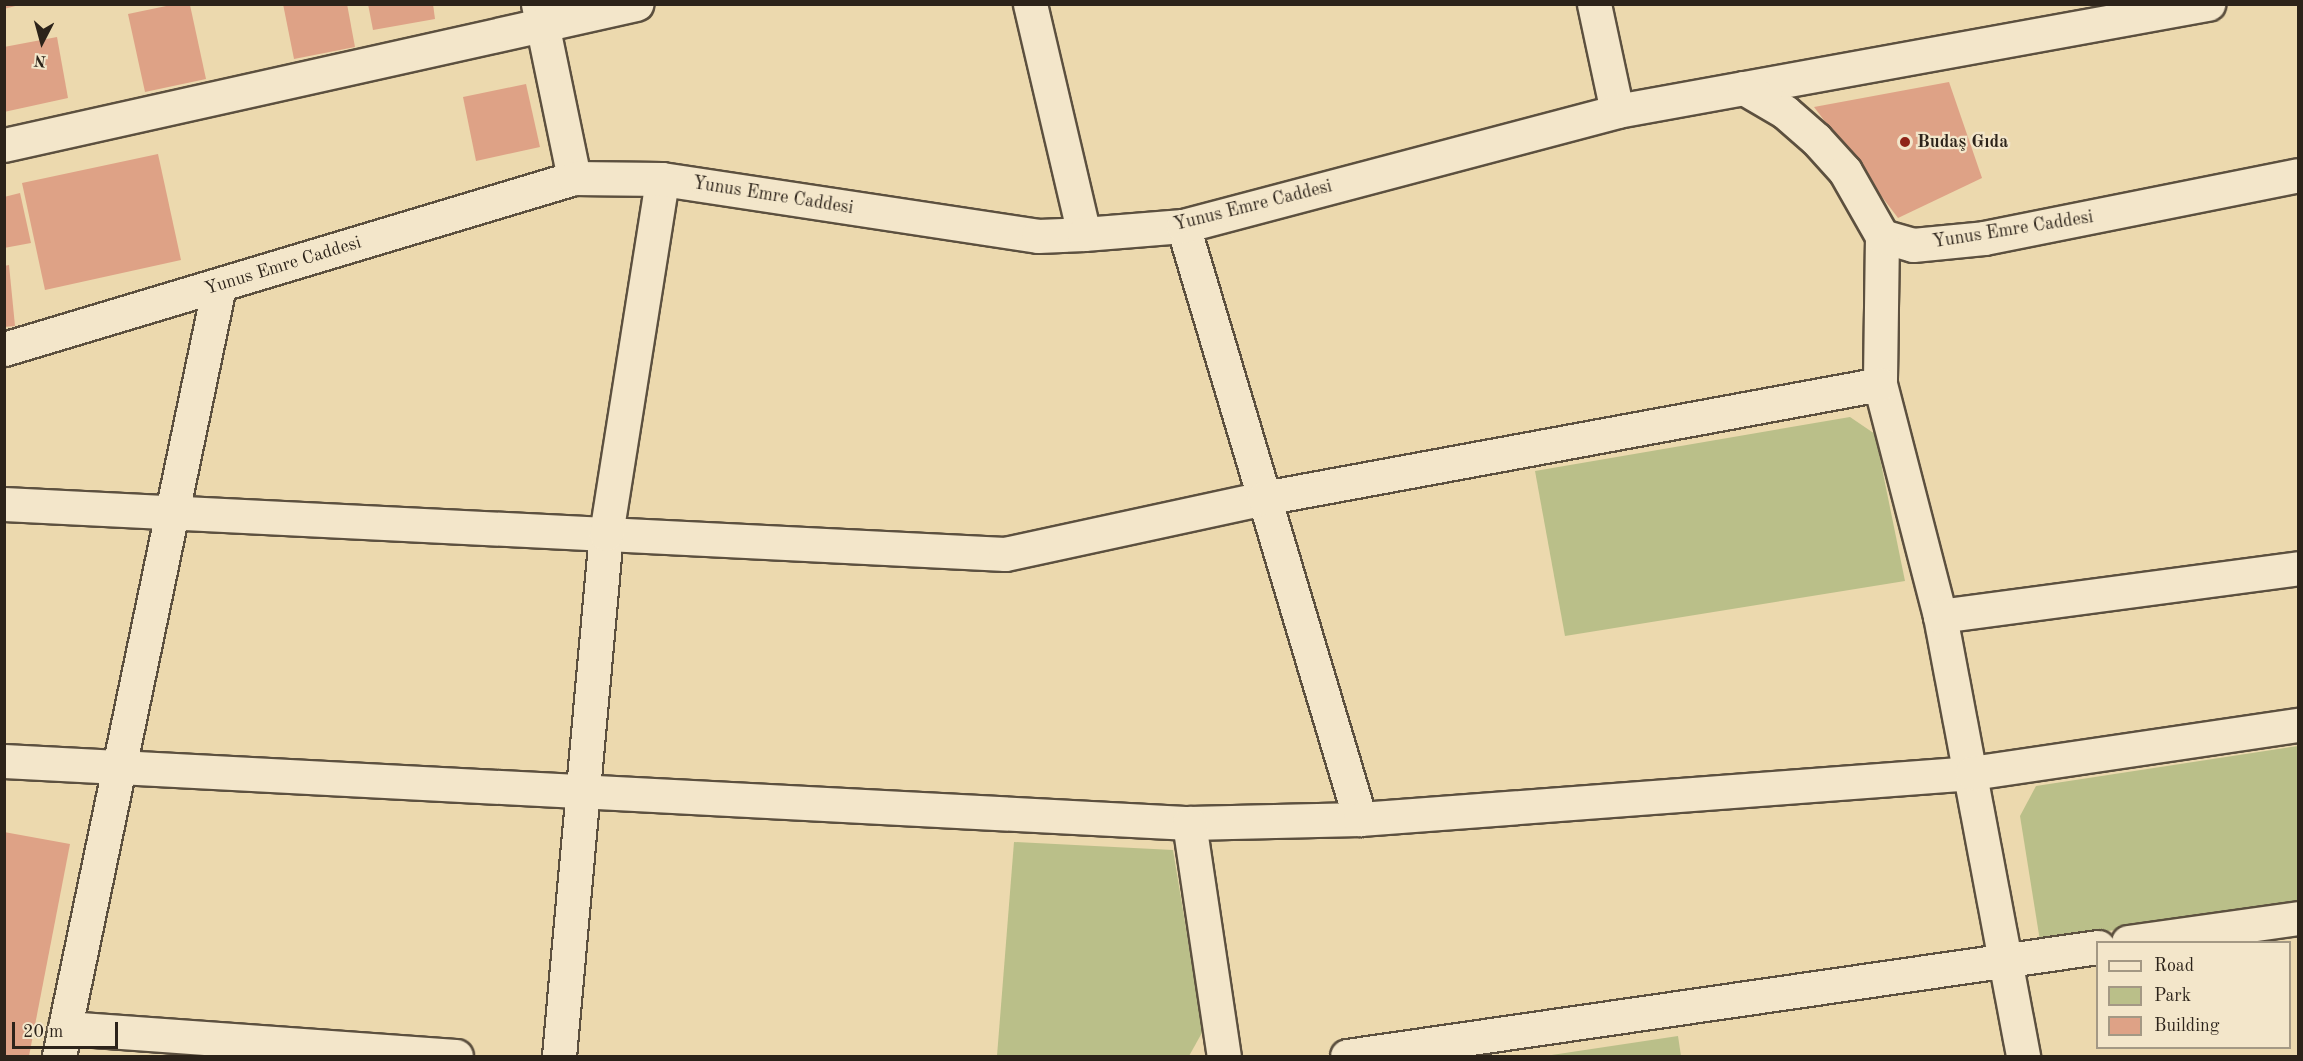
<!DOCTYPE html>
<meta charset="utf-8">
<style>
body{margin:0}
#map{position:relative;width:2303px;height:1061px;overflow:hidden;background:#ecd9ae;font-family:"Old Standard TT",serif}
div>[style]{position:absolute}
.green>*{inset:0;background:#babf89}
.building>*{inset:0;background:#dea286}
.roads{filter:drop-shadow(2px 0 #5c503f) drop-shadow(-2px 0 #5c503f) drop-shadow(0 2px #5c503f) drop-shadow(0 -2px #5c503f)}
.street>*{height:33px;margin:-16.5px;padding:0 16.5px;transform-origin:16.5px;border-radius:16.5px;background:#f3e6ca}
.secondary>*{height:33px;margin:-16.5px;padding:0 16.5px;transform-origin:16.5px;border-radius:16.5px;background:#f3e6ca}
.dots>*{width:16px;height:16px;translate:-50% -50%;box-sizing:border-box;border:3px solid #f3e6ca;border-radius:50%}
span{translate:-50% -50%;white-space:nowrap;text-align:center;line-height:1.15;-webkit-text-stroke:4.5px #f3e6ca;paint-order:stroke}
.poi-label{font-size:18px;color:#2c231a;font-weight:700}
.left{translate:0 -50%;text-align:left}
.street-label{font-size:18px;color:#2c231a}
.frame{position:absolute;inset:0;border:6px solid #2c231a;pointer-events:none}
.legend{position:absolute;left:2096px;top:941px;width:195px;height:108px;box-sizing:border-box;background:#f3e6ca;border:2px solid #a39884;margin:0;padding:8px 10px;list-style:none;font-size:18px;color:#2c231a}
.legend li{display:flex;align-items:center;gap:12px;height:30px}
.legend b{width:30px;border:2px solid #a39884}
.north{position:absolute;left:12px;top:12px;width:60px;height:60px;-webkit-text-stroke:4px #f3e6ca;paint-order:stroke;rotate:186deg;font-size:16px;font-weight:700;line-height:24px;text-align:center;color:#2c231a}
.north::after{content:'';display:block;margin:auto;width:21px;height:27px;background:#2c231a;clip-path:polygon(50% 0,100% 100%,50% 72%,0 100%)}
.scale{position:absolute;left:12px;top:1022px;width:106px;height:27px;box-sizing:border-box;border:3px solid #2c231a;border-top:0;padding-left:8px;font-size:18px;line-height:21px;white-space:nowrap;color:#2c231a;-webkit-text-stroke:4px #f3e6ca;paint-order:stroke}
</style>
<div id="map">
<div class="green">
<i style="clip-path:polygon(1850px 417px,1875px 434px,1905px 581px,1565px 636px,1535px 471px)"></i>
<i style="clip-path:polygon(2298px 746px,2298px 903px,2040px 941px,2020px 816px,2036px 786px)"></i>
<i style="clip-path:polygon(1014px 842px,1173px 850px,1203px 1031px,1189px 1056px,997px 1056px)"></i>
<i style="clip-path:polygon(1678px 1036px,1681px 1056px,1545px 1056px)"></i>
</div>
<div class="building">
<i style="clip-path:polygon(4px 4px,19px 4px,19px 5px,4px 9px)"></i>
<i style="clip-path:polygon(283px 4px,347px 4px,355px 47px,294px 59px)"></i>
<i style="clip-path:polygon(368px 4px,433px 4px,435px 19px,373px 30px)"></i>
<i style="clip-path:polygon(171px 5px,190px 5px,206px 79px,145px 92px,128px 14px)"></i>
<i style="clip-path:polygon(57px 37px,68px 98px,4px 112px,4px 47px)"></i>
<i style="clip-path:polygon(1949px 82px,1982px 178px,1898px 218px,1814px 107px)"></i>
<i style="clip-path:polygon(526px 84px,540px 147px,476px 161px,463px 97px)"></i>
<i style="clip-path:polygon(158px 154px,181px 260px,45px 290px,22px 183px)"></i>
<i style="clip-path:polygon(20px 193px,31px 243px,4px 248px,4px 197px)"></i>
<i style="clip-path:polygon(9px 265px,15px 326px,4px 327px,4px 266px)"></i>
<i style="clip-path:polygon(4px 832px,70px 844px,29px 1056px,4px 1056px)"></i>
</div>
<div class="roads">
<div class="street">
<i style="left:538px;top:4px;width:178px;rotate:78.3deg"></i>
<i style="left:1030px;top:4px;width:236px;rotate:76.8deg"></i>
<i style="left:1594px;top:4px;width:109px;rotate:77.9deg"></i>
<i style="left:1744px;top:88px;width:472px;rotate:-10.3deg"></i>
<i style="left:4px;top:145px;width:648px;rotate:-12.58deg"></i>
<i style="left:1183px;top:226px;width:619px;rotate:73.38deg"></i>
<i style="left:1882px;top:236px;width:148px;rotate:90.8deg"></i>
<i style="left:1880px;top:384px;width:240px;rotate:75.5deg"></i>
<i style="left:1940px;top:616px;width:448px;rotate:79.3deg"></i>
<i style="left:4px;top:504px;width:1002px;rotate:2.86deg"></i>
<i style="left:1005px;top:554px;width:265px;rotate:-12.2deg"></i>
<i style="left:1264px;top:498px;width:626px;rotate:-10.48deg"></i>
<i style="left:1940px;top:616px;width:361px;rotate:-7.6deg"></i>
<i style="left:4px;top:761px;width:1187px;rotate:3deg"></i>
<i style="left:1189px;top:823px;width:171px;rotate:-1.3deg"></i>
<i style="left:1360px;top:819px;width:614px;rotate:-4.3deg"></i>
<i style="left:1972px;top:773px;width:330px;rotate:-8.4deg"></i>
<i style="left:1189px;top:823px;width:236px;rotate:81.5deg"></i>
<i style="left:2128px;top:942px;width:172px;rotate:-8deg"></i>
<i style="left:65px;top:1028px;width:392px;rotate:4.1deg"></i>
<i style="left:59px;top:1056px;width:786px;rotate:-78.26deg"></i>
<i style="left:559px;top:1056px;width:524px;rotate:-84.86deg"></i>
<i style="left:606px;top:534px;width:359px;rotate:-81deg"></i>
<i style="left:1347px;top:1056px;width:759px;rotate:-8.26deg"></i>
</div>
<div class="secondary">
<i style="left:4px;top:349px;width:595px;rotate:-16.7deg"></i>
<i style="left:574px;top:178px;width:88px;rotate:0.7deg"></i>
<i style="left:662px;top:179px;width:380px;rotate:8.6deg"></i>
<i style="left:1038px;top:236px;width:46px;rotate:-2.5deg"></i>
<i style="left:1084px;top:234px;width:99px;rotate:-4.6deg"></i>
<i style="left:1183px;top:226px;width:449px;rotate:-14.8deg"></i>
<i style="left:1617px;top:111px;width:129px;rotate:-10.3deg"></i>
<i style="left:1744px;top:88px;width:48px;rotate:30.3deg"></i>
<i style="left:1785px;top:112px;width:41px;rotate:41.1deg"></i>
<i style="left:1816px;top:139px;width:43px;rotate:47.8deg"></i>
<i style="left:1845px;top:171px;width:75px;rotate:60.4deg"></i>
<i style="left:1882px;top:236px;width:32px;rotate:16deg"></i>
<i style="left:1913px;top:245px;width:71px;rotate:-5.6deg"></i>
<i style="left:1984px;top:238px;width:320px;rotate:-11.3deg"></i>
</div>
</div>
<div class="dots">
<i style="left:1905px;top:142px;background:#8f2418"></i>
</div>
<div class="poi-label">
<span class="left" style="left:1917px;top:142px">Budaş Gıda</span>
</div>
<div class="street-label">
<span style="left:773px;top:196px;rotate:9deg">Yunus Emre Caddesi</span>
<span style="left:1253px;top:206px;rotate:-14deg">Yunus Emre Caddesi</span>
<span style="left:2013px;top:230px;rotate:-9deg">Yunus Emre Caddesi</span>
<span style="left:283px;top:266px;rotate:-17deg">Yunus Emre Caddesi</span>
</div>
<div class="frame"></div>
<ul class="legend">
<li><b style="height:8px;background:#f3e6ca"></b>Road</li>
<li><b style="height:16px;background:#babf89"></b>Park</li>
<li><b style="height:16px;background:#dea286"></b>Building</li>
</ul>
<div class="north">N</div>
<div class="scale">20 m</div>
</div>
